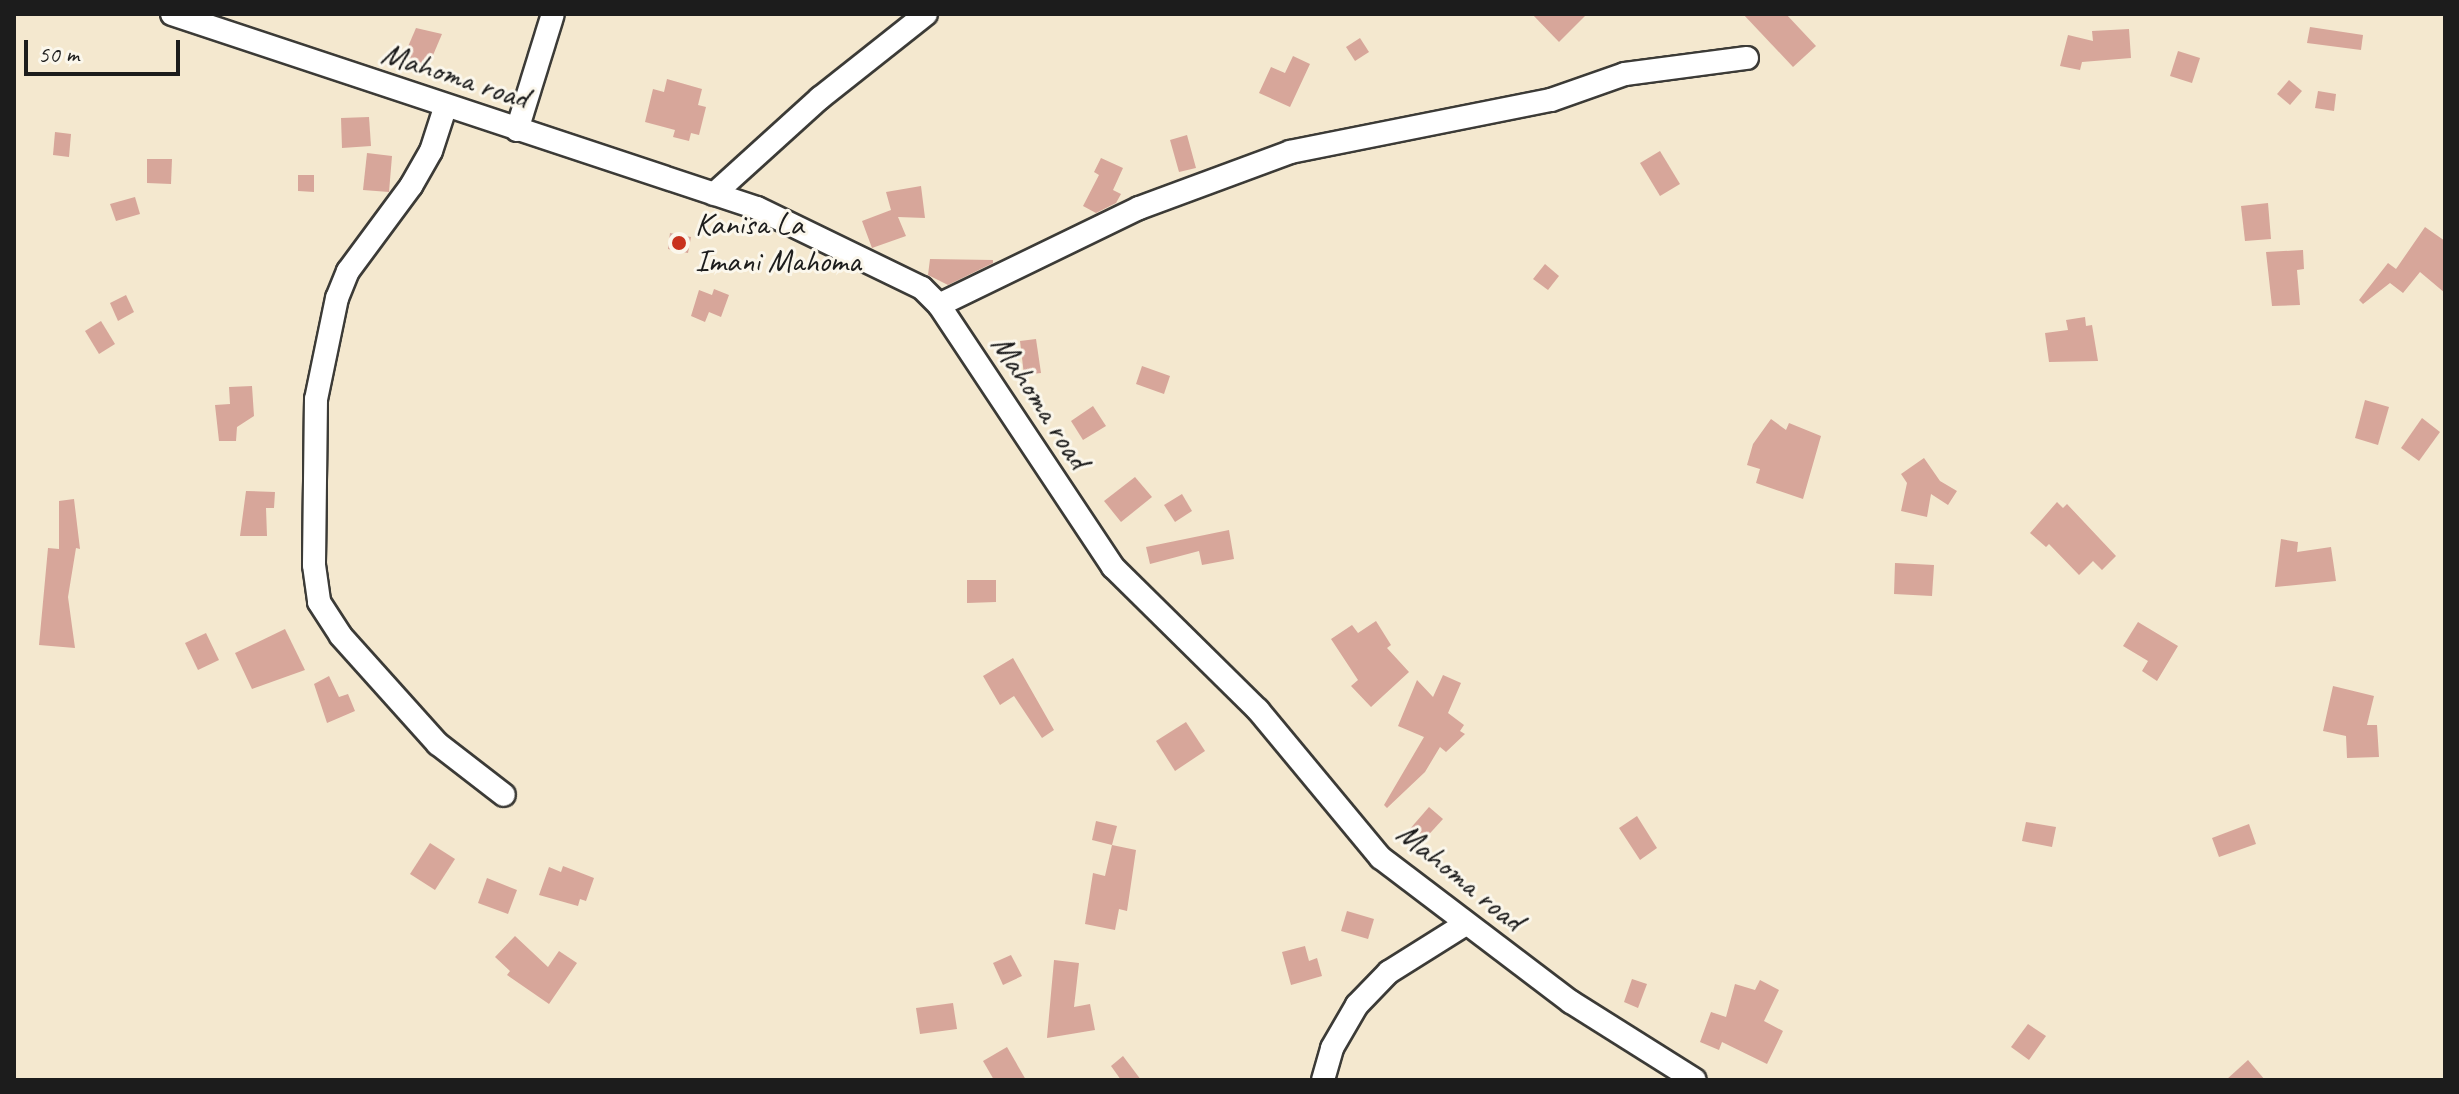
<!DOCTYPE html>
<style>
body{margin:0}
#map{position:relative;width:2459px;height:1094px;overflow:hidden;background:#f4e8cf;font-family:Caveat,sans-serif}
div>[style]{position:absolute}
.building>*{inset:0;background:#d7a69a}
.roads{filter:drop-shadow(2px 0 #3c3b37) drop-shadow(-2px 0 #3c3b37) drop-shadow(0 2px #3c3b37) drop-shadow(0 -2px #3c3b37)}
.minor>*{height:22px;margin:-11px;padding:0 11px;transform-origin:11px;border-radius:11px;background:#fff}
.dots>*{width:22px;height:22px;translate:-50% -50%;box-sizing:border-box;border:4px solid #fbf7ec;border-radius:50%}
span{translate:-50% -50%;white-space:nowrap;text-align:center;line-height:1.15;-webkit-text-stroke:6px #fbf7ec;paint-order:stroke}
.street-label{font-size:32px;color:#1c1c1c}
.poi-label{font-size:32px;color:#1c1c1c}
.left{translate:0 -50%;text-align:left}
.frame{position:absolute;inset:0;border:16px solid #1c1c1c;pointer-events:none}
.scale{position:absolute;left:24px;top:40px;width:156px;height:36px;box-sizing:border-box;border:4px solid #1c1c1c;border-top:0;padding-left:10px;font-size:24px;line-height:28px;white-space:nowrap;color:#1c1c1c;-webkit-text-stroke:6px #fbf7ec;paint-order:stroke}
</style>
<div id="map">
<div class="building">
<i style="clip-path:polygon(1532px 14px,1587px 14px,1559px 42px)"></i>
<i style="clip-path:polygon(1743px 14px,1786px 14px,1816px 46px,1793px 67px)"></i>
<i style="clip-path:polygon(2310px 27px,2363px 35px,2361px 50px,2307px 43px)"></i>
<i style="clip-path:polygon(416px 28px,442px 34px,428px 67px,404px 56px)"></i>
<i style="clip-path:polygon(2129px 29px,2131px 58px,2082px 62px,2080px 70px,2060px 66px,2068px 35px,2093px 41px,2092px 31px)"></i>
<i style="clip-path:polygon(1360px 38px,1369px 52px,1355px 61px,1346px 47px)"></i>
<i style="clip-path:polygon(2178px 51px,2200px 58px,2192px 83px,2170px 76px)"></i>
<i style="clip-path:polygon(1293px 56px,1310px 64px,1290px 107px,1259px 93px,1271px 67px,1285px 73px)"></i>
<i style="clip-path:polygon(667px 79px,702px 89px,698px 105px,706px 107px,699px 135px,691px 133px,689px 141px,673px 137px,675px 130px,645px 122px,653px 89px,664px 92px)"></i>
<i style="clip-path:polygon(2289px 80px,2302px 91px,2290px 105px,2277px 94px)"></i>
<i style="clip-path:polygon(2318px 91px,2336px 94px,2334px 111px,2315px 108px)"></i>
<i style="clip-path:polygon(369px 117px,371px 146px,342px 148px,341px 118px)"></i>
<i style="clip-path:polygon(55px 132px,71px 134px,69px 157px,53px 155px)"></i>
<i style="clip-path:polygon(1187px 135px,1196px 168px,1179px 172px,1170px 140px)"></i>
<i style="clip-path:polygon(1660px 151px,1680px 184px,1660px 196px,1640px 163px)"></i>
<i style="clip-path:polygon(367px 153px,392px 156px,389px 192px,363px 190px)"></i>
<i style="clip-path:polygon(1101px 158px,1123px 168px,1113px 190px,1121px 194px,1116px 203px,1096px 213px,1083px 206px,1099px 175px,1094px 172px)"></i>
<i style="clip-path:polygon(147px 159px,172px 159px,171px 184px,147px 183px)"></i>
<i style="clip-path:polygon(298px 175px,314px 175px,314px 192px,298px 191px)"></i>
<i style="clip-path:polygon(921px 186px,925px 218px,898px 217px,906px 236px,872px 248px,862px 221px,891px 210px,886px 192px)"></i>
<i style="clip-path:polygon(135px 197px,140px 214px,116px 221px,110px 204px)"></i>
<i style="clip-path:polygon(2268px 203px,2271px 239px,2245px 241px,2241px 206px)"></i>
<i style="clip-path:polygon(2425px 227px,2445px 241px,2445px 293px,2420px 272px,2403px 293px,2390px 283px,2363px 304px,2359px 300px,2388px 263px,2396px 269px)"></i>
<i style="clip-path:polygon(670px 233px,691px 237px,688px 253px,668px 249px)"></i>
<i style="clip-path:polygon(2303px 250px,2304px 269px,2297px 270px,2300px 305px,2272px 306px,2266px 252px)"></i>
<i style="clip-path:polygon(930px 259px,993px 260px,993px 263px,948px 285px,928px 275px)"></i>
<i style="clip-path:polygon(1545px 264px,1559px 276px,1548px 290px,1533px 279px)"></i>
<i style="clip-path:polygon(714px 289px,729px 295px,721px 317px,709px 312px,705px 322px,691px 316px,699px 290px,712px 295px)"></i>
<i style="clip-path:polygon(126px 295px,134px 312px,118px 321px,110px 303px)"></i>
<i style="clip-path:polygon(2085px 317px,2086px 326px,2092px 325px,2098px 361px,2049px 362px,2045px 333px,2068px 330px,2066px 320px)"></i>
<i style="clip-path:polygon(101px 321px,115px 344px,99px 354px,85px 331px)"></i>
<i style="clip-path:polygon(1036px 339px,1041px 373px,1024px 375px,1020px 341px)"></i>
<i style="clip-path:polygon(1142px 366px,1170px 376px,1164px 394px,1136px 384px)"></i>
<i style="clip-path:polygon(252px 386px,254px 416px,237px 427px,236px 441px,219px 441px,215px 405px,230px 404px,229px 387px)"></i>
<i style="clip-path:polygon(2365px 400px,2389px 407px,2378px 445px,2355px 438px)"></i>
<i style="clip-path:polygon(1093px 406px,1106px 426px,1083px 440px,1071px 421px)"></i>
<i style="clip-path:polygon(2422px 418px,2440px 432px,2419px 461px,2401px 448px)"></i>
<i style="clip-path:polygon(1771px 419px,1786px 430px,1789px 423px,1821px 436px,1803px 499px,1756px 483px,1760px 469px,1747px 465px,1753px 444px)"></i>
<i style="clip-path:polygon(1924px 458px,1940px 481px,1957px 491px,1948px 505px,1931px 494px,1927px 517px,1901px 511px,1907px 483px,1901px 474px)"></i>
<i style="clip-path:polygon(1135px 477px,1152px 497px,1121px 522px,1104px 501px)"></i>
<i style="clip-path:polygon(246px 491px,275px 492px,274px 508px,266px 508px,267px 536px,240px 536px)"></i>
<i style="clip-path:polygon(1182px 494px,1192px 511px,1175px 522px,1164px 505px)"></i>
<i style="clip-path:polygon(74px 499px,80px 549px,76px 548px,68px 597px,75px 648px,39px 645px,48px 548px,59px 549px,59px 501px)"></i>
<i style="clip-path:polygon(2057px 502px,2063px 508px,2067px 504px,2116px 556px,2102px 570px,2093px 561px,2079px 575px,2049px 544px,2046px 547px,2030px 533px)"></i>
<i style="clip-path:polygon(1229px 530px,1234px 559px,1202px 565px,1199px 551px,1150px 564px,1146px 547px)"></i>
<i style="clip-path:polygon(2281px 539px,2298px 542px,2297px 552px,2331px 547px,2336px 581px,2275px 587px)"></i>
<i style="clip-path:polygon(1895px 563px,1934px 565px,1932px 596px,1894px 594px)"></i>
<i style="clip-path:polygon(967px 580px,996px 580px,996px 602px,967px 603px)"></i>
<i style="clip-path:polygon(1376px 621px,1391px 645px,1387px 648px,1409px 672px,1371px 707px,1351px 686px,1358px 680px,1331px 639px,1352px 625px,1358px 633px)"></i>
<i style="clip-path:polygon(2138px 622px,2178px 646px,2157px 681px,2142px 671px,2148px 661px,2123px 646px)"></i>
<i style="clip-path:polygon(285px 629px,305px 670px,252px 689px,235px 653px)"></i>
<i style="clip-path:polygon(206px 633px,219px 660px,198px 670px,185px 643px)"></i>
<i style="clip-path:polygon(1013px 658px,1054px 730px,1042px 738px,1014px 696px,1000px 705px,983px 676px)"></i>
<i style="clip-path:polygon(1443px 675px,1461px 683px,1448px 713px,1464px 725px,1460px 731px,1465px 734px,1446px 752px,1440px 747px,1425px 772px,1387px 808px,1384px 805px,1424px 737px,1398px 726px,1417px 680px,1433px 697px)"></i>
<i style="clip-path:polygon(329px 676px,339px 697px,348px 694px,355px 711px,327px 723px,314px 684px)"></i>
<i style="clip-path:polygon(2333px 686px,2374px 696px,2367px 725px,2377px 725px,2379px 757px,2347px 758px,2346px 736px,2323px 731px)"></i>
<i style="clip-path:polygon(1186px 722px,1205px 751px,1175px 771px,1156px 741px)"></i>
<i style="clip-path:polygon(1429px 807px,1443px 819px,1422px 842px,1409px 830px)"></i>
<i style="clip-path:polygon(1637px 816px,1657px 848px,1640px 860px,1619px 828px)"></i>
<i style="clip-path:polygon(1096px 821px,1117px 826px,1112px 845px,1092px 840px)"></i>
<i style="clip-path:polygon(2026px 822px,2056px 827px,2052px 847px,2022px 841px)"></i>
<i style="clip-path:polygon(2249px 824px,2256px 844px,2219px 857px,2212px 838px)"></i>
<i style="clip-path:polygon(430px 843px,455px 859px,435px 890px,410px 874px)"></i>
<i style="clip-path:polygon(1112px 845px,1136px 850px,1127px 911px,1119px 909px,1115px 930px,1085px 924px,1093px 873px,1105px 876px)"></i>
<i style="clip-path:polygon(563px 866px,594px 878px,586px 901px,580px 899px,578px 906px,539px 895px,549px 867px,561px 872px)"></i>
<i style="clip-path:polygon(487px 878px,517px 890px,508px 914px,478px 903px)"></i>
<i style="clip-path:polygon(1347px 911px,1374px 919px,1368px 939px,1341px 931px)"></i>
<i style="clip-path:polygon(515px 936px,548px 967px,559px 951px,577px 963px,549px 1004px,507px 975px,510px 971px,495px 957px)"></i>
<i style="clip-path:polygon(1305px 946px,1309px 961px,1317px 958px,1322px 976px,1291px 985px,1282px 952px)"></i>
<i style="clip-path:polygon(1011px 955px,1022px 976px,1003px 985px,993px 963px)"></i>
<i style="clip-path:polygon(1054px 960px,1079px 963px,1074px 1007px,1090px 1004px,1095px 1030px,1047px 1038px)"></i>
<i style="clip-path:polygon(1632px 979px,1647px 984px,1638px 1008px,1624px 1002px)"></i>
<i style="clip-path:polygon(1760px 980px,1779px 990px,1764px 1021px,1783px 1031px,1767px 1064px,1722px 1042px,1719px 1050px,1700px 1042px,1711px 1012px,1726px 1017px,1735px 984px,1755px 990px)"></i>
<i style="clip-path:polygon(953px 1003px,957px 1029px,920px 1034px,916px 1008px)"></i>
<i style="clip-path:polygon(2028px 1024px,2046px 1036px,2029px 1060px,2011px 1047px)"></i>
<i style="clip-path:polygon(1007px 1047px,1026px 1080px,994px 1080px,983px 1061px)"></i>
<i style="clip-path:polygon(1123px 1056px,1141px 1080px,1121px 1080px,1111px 1066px)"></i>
<i style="clip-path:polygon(2248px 1060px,2265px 1080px,2226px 1080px)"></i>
</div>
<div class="roads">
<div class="minor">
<i style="left:172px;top:14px;width:616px;rotate:18.35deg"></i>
<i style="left:757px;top:208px;width:183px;rotate:25.9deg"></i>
<i style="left:922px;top:288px;width:24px;rotate:45deg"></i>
<i style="left:939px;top:305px;width:315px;rotate:56.4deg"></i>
<i style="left:1113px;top:567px;width:204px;rotate:44.6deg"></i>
<i style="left:1258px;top:710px;width:192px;rotate:50.3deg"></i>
<i style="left:1381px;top:858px;width:238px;rotate:37.2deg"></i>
<i style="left:1571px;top:1002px;width:146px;rotate:32.2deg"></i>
<i style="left:445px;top:108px;width:45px;rotate:108deg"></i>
<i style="left:431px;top:151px;width:40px;rotate:119.7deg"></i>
<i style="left:411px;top:186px;width:106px;rotate:126.5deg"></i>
<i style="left:348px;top:271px;width:29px;rotate:112deg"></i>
<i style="left:337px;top:298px;width:103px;rotate:101.7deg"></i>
<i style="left:316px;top:399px;width:166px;rotate:90.7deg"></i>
<i style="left:314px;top:565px;width:37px;rotate:82deg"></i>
<i style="left:319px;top:602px;width:40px;rotate:57.1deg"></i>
<i style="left:341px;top:636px;width:145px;rotate:48.1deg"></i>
<i style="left:438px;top:744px;width:83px;rotate:37.7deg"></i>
<i style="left:517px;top:130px;width:121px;rotate:-72.8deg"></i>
<i style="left:714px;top:194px;width:143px;rotate:-42.2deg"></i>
<i style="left:820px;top:98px;width:135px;rotate:-38.4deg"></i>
<i style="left:939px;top:305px;width:222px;rotate:-25.9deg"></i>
<i style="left:1139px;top:208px;width:161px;rotate:-20.3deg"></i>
<i style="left:1290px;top:152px;width:266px;rotate:-11.3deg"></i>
<i style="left:1551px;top:100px;width:78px;rotate:-19.4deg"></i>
<i style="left:1625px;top:74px;width:123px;rotate:-7.5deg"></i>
<i style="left:1323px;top:1080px;width:33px;rotate:-74deg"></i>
<i style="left:1332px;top:1048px;width:50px;rotate:-59.8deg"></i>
<i style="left:1357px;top:1005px;width:46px;rotate:-45.9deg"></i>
<i style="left:1389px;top:972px;width:89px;rotate:-32.1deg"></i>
</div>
</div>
<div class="dots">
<i style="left:679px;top:243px;background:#c8321e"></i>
</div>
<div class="street-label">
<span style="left:455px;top:76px;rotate:18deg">Mahoma road</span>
<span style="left:1040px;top:402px;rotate:57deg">Mahoma road</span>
<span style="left:1460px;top:877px;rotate:39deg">Mahoma road</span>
</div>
<div class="poi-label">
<span class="left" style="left:695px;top:243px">Kanisa La<br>Imani Mahoma</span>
</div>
<div class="frame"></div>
<div class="scale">50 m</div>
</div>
